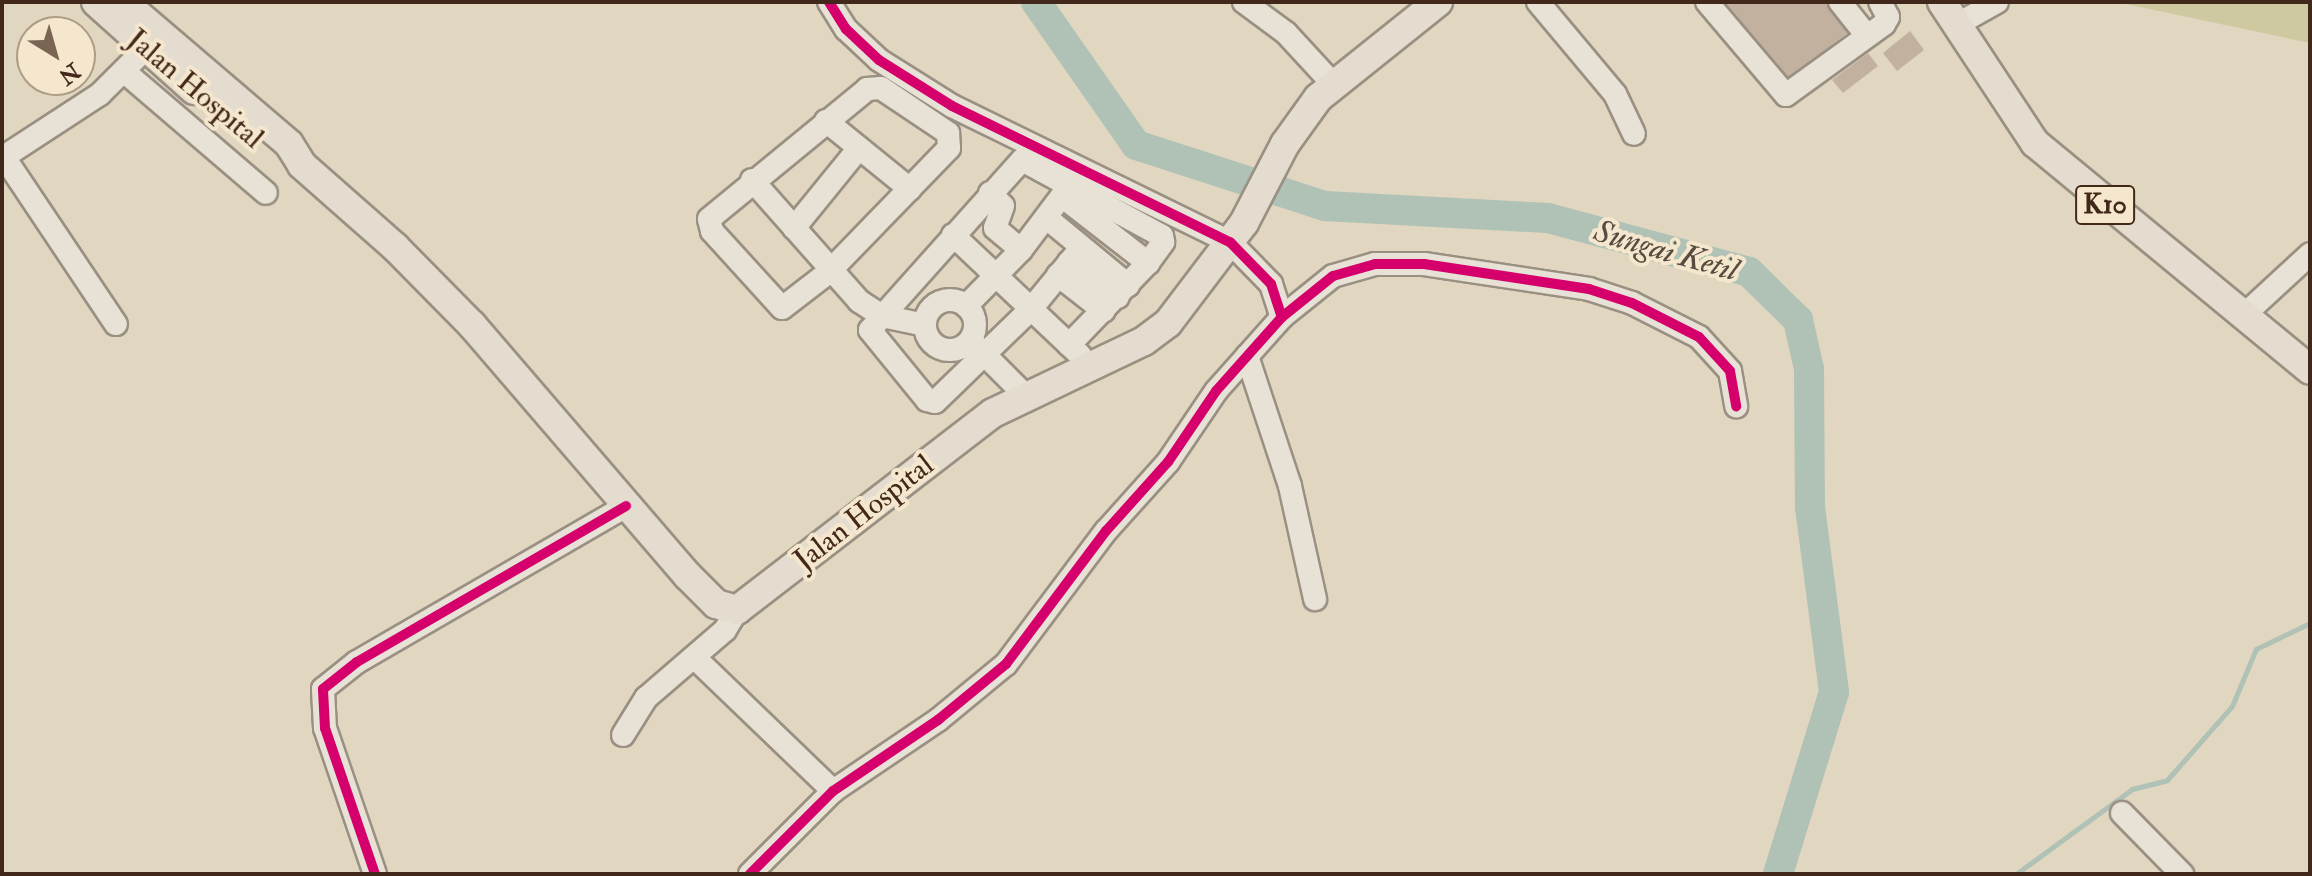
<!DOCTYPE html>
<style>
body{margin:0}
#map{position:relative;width:2312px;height:876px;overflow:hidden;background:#e1d6c0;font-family:"IM FELL Double Pica",serif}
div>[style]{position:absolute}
.green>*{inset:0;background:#cec9a1}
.stream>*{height:5px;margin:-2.5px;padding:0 2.5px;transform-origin:2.5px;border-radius:2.5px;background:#afc2b5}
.river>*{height:30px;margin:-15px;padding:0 15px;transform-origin:15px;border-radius:15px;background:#afc2b5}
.building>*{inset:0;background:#c3b19f}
.roads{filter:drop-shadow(2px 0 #9a9082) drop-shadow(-2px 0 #9a9082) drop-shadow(0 2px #9a9082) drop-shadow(0 -2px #9a9082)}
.minor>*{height:22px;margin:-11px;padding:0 11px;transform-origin:11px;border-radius:11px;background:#e7e1d6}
.minor>.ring{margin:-11px;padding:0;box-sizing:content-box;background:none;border:22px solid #e7e1d6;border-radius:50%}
.major>*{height:28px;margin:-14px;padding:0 14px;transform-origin:14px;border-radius:14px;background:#e3dccf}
.cycleway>*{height:10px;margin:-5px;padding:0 5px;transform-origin:5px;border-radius:5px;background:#d6006c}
span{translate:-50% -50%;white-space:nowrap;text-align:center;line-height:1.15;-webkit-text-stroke:8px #f5e7cd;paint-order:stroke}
.shield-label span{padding:2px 6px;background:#f5e7cd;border:2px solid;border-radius:6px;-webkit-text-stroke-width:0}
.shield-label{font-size:28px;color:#42281b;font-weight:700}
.street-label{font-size:30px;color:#42281b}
.water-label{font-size:32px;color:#584c40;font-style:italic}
.frame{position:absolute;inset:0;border:4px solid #42281b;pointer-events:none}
.north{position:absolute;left:16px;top:16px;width:80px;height:80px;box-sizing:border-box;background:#f5e7cd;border:2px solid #ad9b86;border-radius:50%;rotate:143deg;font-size:22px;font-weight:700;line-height:32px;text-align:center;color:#42281b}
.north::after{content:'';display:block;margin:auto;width:28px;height:36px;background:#7a6555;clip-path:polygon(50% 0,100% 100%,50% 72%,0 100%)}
</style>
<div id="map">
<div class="green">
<i style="clip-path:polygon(2116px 2px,2310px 2px,2310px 43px)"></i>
</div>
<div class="stream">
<i style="left:2016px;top:874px;width:144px;rotate:-36.2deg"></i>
<i style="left:2132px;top:789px;width:36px;rotate:-14deg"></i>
<i style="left:2167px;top:780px;width:98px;rotate:-48.7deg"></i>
<i style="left:2232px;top:706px;width:62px;rotate:-67.2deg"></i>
<i style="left:2256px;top:649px;width:60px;rotate:-25.7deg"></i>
</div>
<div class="river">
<i style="left:1036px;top:2px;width:174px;rotate:55deg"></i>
<i style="left:1136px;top:145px;width:199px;rotate:17.9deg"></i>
<i style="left:1325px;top:206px;width:223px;rotate:3.1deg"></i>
<i style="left:1548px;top:218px;width:208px;rotate:15deg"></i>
<i style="left:1749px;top:272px;width:69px;rotate:44.4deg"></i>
<i style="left:1798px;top:320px;width:50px;rotate:77.3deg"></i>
<i style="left:1809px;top:369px;width:138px;rotate:89.6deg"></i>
<i style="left:1810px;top:507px;width:187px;rotate:82.6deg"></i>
<i style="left:1834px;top:692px;width:190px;rotate:107.1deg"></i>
</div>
<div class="building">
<i style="clip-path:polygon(1722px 2px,1827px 2px,1850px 31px,1784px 82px)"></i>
<i style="clip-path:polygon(1910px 31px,1924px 50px,1897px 71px,1883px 53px)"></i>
<i style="clip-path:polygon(1868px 53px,1878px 66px,1843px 93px,1832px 80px)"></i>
</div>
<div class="roads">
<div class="minor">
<i style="left:829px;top:2px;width:32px;rotate:58deg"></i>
<i style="left:846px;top:29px;width:45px;rotate:43.2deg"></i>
<i style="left:879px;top:60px;width:86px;rotate:32.2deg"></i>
<i style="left:952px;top:106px;width:309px;rotate:26.1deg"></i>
<i style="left:1230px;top:242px;width:59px;rotate:45.7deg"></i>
<i style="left:1271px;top:284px;width:35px;rotate:72deg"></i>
<i style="left:1244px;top:2px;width:52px;rotate:36.4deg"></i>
<i style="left:1286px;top:33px;width:69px;rotate:47.3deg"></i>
<i style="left:1538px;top:2px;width:120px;rotate:50.1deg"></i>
<i style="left:1615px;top:94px;width:44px;rotate:64.6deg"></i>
<i style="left:1707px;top:2px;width:122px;rotate:49.7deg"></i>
<i style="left:1786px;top:95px;width:121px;rotate:-35.9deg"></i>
<i style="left:1884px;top:24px;width:8px;rotate:-60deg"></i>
<i style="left:1888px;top:17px;width:17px;rotate:-118deg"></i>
<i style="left:1840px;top:2px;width:43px;rotate:51.5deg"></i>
<i style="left:1956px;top:25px;width:47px;rotate:-29.3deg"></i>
<i style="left:126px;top:73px;width:184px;rotate:40.6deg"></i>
<i style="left:881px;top:88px;width:81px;rotate:33.9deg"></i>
<i style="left:948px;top:133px;width:15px;rotate:86deg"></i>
<i style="left:949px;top:148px;width:173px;rotate:134.1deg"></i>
<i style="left:829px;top:272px;width:59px;rotate:142.5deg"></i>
<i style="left:782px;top:308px;width:104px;rotate:-132.3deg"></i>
<i style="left:712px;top:231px;width:12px;rotate:-104deg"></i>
<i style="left:709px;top:219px;width:205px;rotate:-39.4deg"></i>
<i style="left:867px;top:89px;width:14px;rotate:-4deg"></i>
<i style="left:826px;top:121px;width:108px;rotate:39deg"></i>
<i style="left:4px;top:157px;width:201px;rotate:56.2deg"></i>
<i style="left:2px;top:158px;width:117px;rotate:-33.1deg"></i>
<i style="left:100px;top:94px;width:62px;rotate:-45deg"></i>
<i style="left:752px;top:180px;width:162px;rotate:48.5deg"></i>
<i style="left:859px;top:301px;width:27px;rotate:33deg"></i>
<i style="left:882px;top:316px;width:44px;rotate:11.8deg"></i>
<i style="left:990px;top:193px;width:18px;rotate:45deg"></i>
<i style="left:1003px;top:206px;width:23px;rotate:110deg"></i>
<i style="left:995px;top:228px;width:34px;rotate:40deg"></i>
<i style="left:1063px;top:197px;width:108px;rotate:37.8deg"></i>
<i style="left:1048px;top:219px;width:104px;rotate:39.5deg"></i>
<i style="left:794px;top:228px;width:103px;rotate:-50.9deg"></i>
<i style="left:953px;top:235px;width:175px;rotate:43.4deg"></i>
<i style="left:1069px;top:262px;width:60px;rotate:35.5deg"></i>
<i style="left:1058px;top:275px;width:58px;rotate:38deg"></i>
<i class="ring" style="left:925px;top:300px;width:28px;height:28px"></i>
<i style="left:966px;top:306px;width:78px;rotate:-45.5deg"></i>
<i style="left:1021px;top:250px;width:81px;rotate:-53deg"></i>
<i style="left:2244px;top:315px;width:90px;rotate:-42.7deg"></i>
<i style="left:1069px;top:345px;width:114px;rotate:-46.1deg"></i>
<i style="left:1148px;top:263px;width:26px;rotate:-54deg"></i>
<i style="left:1163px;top:242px;width:6px;rotate:-99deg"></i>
<i style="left:1162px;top:236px;width:159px;rotate:-151.5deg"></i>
<i style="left:1022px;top:160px;width:228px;rotate:131.8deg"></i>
<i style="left:870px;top:330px;width:90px;rotate:50.8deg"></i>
<i style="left:927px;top:400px;width:8px;rotate:14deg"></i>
<i style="left:935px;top:402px;width:134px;rotate:-44.1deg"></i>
<i style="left:1031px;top:309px;width:79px;rotate:-50.7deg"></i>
<i style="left:977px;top:347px;width:66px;rotate:45deg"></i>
<i style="left:1247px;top:356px;width:137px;rotate:71.7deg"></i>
<i style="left:1290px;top:486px;width:116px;rotate:77.5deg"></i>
<i style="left:695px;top:658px;width:192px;rotate:43.9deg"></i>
<i style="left:623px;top:735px;width:44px;rotate:-58.1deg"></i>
<i style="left:646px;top:698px;width:104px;rotate:-40.7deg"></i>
<i style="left:725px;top:630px;width:23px;rotate:-59deg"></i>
<i style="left:2122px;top:813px;width:86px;rotate:45.5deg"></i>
<i style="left:375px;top:874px;width:154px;rotate:-108.9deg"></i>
<i style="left:325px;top:728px;width:39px;rotate:-93deg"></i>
<i style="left:323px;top:689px;width:43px;rotate:-38.5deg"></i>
<i style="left:357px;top:662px;width:311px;rotate:-30.1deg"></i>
<i style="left:750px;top:874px;width:117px;rotate:-45deg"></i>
<i style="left:833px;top:791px;width:127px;rotate:-34.1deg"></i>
<i style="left:938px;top:720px;width:88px;rotate:-39.5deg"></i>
<i style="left:1006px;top:664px;width:166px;rotate:-53.1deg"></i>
<i style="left:1106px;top:531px;width:93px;rotate:-48.1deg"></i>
<i style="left:1168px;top:462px;width:86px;rotate:-55.9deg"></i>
<i style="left:1216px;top:391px;width:99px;rotate:-48.3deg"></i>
<i style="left:1282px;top:317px;width:65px;rotate:-38.8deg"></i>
<i style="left:1333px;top:276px;width:44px;rotate:-15.9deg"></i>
<i style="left:1375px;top:264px;width:49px"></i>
<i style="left:1424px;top:264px;width:167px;rotate:8.6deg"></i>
<i style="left:1589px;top:289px;width:45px;rotate:18deg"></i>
<i style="left:1632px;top:303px;width:75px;rotate:26.9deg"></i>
<i style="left:1699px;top:337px;width:46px;rotate:47.6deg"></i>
<i style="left:1730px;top:371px;width:36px;rotate:80deg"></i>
</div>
<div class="major">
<i style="left:96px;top:2px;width:132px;rotate:41.9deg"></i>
<i style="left:123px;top:2px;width:218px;rotate:40.5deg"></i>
<i style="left:289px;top:144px;width:25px;rotate:58deg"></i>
<i style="left:302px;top:165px;width:124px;rotate:41.4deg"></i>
<i style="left:395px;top:247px;width:110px;rotate:45.4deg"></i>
<i style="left:472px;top:325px;width:330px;rotate:49.3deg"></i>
<i style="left:687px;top:575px;width:41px;rotate:45deg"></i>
<i style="left:716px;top:604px;width:22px;rotate:16deg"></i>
<i style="left:737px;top:610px;width:323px;rotate:-37.6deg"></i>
<i style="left:993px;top:413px;width:167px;rotate:-25.5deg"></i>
<i style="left:1144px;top:341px;width:30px;rotate:-37deg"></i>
<i style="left:1168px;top:323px;width:126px;rotate:-52.8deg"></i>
<i style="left:1244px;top:223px;width:89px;rotate:-62.6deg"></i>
<i style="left:1285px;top:144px;width:57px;rotate:-54.3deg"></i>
<i style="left:1318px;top:98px;width:154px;rotate:-38.7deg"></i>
<i style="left:1942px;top:2px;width:169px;rotate:56.6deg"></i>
<i style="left:2035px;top:143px;width:357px;rotate:39.5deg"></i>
</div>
</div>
<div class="cycleway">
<i style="left:829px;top:2px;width:32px;rotate:58deg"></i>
<i style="left:846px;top:29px;width:45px;rotate:43.2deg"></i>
<i style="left:879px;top:60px;width:86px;rotate:32.2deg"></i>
<i style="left:952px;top:106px;width:309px;rotate:26.1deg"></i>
<i style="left:1230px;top:242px;width:59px;rotate:45.7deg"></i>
<i style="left:1271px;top:284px;width:35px;rotate:72deg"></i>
<i style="left:375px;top:874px;width:154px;rotate:-108.9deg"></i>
<i style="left:325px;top:728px;width:39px;rotate:-93deg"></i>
<i style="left:323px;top:689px;width:43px;rotate:-38.5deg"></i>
<i style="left:357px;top:662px;width:311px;rotate:-30.1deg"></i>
<i style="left:750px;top:874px;width:117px;rotate:-45deg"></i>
<i style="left:833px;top:791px;width:127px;rotate:-34.1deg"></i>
<i style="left:938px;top:720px;width:88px;rotate:-39.5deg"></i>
<i style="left:1006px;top:664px;width:166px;rotate:-53.1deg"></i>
<i style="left:1106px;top:531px;width:93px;rotate:-48.1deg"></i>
<i style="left:1168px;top:462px;width:86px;rotate:-55.9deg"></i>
<i style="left:1216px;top:391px;width:99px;rotate:-48.3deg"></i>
<i style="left:1282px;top:317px;width:65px;rotate:-38.8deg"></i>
<i style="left:1333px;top:276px;width:44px;rotate:-15.9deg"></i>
<i style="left:1375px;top:264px;width:49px"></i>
<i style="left:1424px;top:264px;width:167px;rotate:8.6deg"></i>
<i style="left:1589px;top:289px;width:45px;rotate:18deg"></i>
<i style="left:1632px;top:303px;width:75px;rotate:26.9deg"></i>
<i style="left:1699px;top:337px;width:46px;rotate:47.6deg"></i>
<i style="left:1730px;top:371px;width:36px;rotate:80deg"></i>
</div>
<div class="shield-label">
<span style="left:2105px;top:205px">K10</span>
</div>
<div class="street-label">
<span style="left:195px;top:89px;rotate:40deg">Jalan Hospital</span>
<span style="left:864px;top:513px;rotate:-38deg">Jalan Hospital</span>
</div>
<div class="water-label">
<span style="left:1666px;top:251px;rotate:16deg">Sungai Ketil</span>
</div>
<div class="frame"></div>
<div class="north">N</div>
</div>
